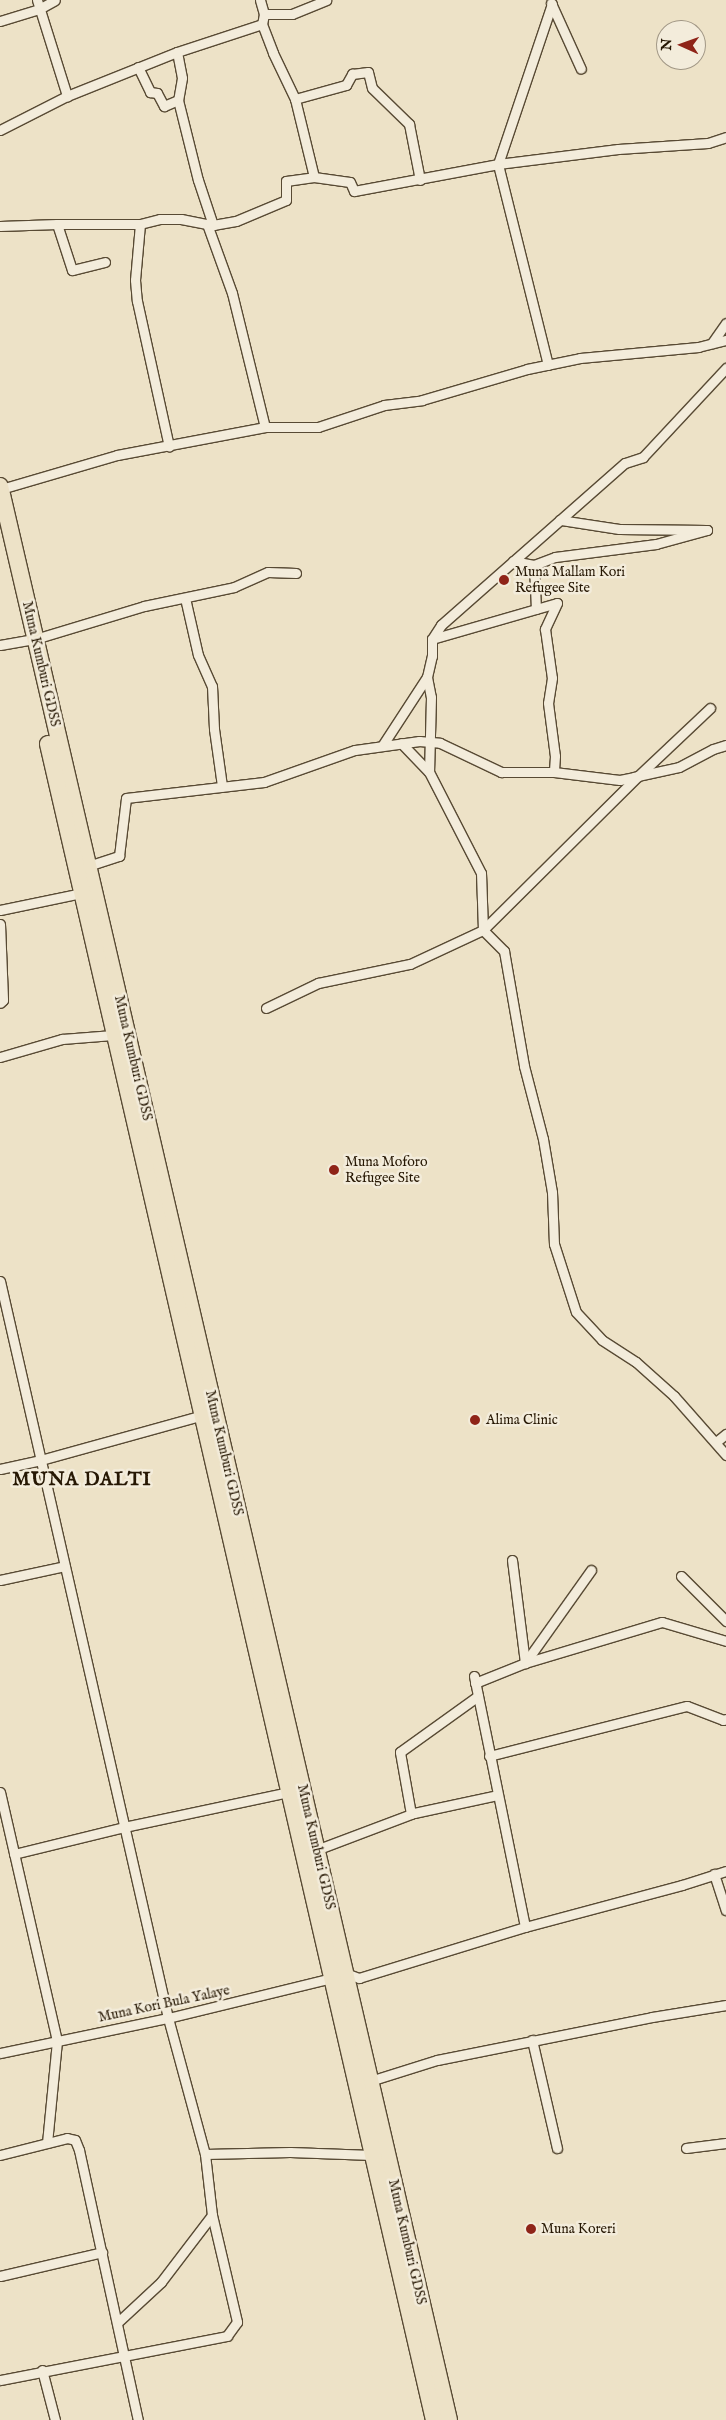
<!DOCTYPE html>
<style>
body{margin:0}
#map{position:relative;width:726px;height:2420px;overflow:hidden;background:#ede2c7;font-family:"IM FELL English",serif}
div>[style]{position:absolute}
.roads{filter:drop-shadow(1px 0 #584a34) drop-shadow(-1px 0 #584a34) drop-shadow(0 1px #584a34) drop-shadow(0 -1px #584a34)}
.street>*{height:9px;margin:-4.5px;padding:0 4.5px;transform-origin:4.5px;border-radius:4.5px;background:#f3ecdb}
.highway>*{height:16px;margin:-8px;padding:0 8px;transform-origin:8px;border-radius:8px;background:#ede2c7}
.dots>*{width:14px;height:14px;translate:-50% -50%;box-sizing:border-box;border:2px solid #f3ecdb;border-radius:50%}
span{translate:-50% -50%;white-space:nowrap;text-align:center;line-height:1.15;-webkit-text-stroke:5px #f3ecdb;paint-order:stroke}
.poi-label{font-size:14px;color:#261703}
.left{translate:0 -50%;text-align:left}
.street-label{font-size:14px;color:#261703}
.district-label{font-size:19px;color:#261703;font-weight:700;letter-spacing:1px}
.north{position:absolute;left:656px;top:20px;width:50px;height:50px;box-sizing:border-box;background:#f3ecdb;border:1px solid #a19785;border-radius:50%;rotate:272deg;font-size:14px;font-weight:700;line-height:20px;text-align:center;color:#261703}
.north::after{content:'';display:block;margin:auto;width:18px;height:22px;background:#8f2418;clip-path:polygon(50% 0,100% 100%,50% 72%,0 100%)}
</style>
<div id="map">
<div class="roads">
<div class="street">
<i style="left:37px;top:0;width:101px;rotate:72.6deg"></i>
<i style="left:67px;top:96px;width:118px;rotate:-21.8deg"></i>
<i style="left:177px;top:52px;width:89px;rotate:-18.2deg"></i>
<i style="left:260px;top:0;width:15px;rotate:74deg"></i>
<i style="left:264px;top:14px;width:10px;rotate:101deg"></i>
<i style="left:262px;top:24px;width:31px;rotate:69deg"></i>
<i style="left:273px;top:53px;width:51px;rotate:64.4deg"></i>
<i style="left:295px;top:99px;width:80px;rotate:76.3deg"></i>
<i style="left:551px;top:3px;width:72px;rotate:65.6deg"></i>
<i style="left:264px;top:14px;width:28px"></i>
<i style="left:292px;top:14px;width:37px;rotate:-22deg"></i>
<i style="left:0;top:21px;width:41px;rotate:-17.1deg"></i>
<i style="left:39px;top:9px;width:18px;rotate:-29deg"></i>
<i style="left:177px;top:52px;width:26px;rotate:79deg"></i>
<i style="left:182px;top:78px;width:22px;rotate:100deg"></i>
<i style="left:138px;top:67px;width:28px;rotate:64deg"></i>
<i style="left:150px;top:92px;width:7px;rotate:8deg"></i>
<i style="left:157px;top:93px;width:15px;rotate:62deg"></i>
<i style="left:164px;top:106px;width:15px;rotate:-23deg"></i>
<i style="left:178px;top:100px;width:82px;rotate:76deg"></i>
<i style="left:198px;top:180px;width:47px;rotate:71.6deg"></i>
<i style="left:295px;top:99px;width:53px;rotate:-15.4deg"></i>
<i style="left:346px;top:85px;width:13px;rotate:-61deg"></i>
<i style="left:352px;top:74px;width:16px;rotate:-7deg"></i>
<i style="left:368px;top:72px;width:16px;rotate:76deg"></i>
<i style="left:372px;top:88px;width:52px;rotate:44.2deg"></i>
<i style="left:409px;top:124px;width:57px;rotate:78.9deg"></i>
<i style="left:0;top:130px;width:75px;rotate:-26.9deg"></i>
<i style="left:140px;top:224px;width:56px;rotate:95.1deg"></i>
<i style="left:135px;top:280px;width:21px;rotate:85deg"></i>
<i style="left:137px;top:301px;width:149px;rotate:77.6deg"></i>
<i style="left:207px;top:224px;width:73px;rotate:70.1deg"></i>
<i style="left:232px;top:293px;width:138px;rotate:76.2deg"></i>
<i style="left:0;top:226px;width:57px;rotate:-2deg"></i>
<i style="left:105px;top:262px;width:34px;rotate:166deg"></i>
<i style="left:72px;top:270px;width:48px;rotate:-108.1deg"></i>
<i style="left:57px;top:224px;width:83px"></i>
<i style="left:140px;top:224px;width:21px;rotate:-14deg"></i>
<i style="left:160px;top:219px;width:21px"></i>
<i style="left:181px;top:219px;width:33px;rotate:11deg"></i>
<i style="left:213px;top:225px;width:23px;rotate:-10deg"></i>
<i style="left:236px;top:221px;width:54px;rotate:-22.8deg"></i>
<i style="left:286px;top:200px;width:19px;rotate:-90deg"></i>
<i style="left:286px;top:181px;width:28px;rotate:-8deg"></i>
<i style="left:314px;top:177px;width:36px;rotate:8deg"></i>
<i style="left:350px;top:182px;width:10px;rotate:66deg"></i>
<i style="left:354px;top:191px;width:147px;rotate:-10.6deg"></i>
<i style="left:498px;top:164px;width:121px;rotate:-7.1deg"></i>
<i style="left:618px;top:149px;width:90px;rotate:-3.8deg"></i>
<i style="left:708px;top:143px;width:19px;rotate:-18deg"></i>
<i style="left:712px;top:343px;width:24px;rotate:-55deg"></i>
<i style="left:548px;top:365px;width:207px;rotate:-104deg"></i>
<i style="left:498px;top:164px;width:169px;rotate:-71.4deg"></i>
<i style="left:1px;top:489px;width:121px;rotate:-16.3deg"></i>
<i style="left:117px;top:455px;width:151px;rotate:-10.7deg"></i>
<i style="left:265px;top:427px;width:53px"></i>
<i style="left:318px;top:427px;width:70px;rotate:-18.4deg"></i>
<i style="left:384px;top:405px;width:38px;rotate:-7deg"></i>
<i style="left:422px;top:400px;width:109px;rotate:-16.4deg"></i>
<i style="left:527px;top:369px;width:54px;rotate:-11.7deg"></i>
<i style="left:580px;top:358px;width:119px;rotate:-5.3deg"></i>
<i style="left:698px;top:347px;width:29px;rotate:-14deg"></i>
<i style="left:513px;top:561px;width:21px;rotate:11deg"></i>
<i style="left:534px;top:565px;width:44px;rotate:87.4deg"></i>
<i style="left:534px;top:565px;width:22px;rotate:-21deg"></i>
<i style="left:555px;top:557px;width:102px;rotate:-7.3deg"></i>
<i style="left:656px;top:544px;width:53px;rotate:-15.4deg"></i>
<i style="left:707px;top:530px;width:88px;rotate:-179.3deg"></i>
<i style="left:619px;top:529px;width:60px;rotate:-171.3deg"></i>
<i style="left:185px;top:598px;width:58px;rotate:77.2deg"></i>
<i style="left:198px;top:655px;width:34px;rotate:66deg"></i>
<i style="left:212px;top:686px;width:43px;rotate:87.3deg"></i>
<i style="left:214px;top:729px;width:58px;rotate:82deg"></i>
<i style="left:432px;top:639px;width:130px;rotate:-16.1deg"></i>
<i style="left:557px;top:603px;width:29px;rotate:115deg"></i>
<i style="left:545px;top:629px;width:49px;rotate:81.9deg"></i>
<i style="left:552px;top:678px;width:25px;rotate:99deg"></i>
<i style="left:548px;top:703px;width:53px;rotate:82.5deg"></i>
<i style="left:555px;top:756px;width:16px;rotate:94deg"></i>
<i style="left:0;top:645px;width:36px;rotate:-10deg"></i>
<i style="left:35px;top:639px;width:114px;rotate:-16.8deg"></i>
<i style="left:144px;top:606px;width:92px;rotate:-11.9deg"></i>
<i style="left:234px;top:587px;width:37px;rotate:-24deg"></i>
<i style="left:268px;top:572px;width:28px;rotate:2deg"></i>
<i style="left:427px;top:677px;width:20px;rotate:79deg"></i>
<i style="left:431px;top:697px;width:75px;rotate:91.5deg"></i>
<i style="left:710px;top:708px;width:99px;rotate:136.6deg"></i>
<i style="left:638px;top:776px;width:218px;rotate:135.2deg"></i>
<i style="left:483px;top:930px;width:30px;rotate:45deg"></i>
<i style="left:504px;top:951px;width:117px;rotate:80.1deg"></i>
<i style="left:524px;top:1066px;width:75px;rotate:75.4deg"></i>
<i style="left:543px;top:1139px;width:54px;rotate:80.4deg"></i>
<i style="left:552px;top:1192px;width:52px;rotate:87.8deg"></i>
<i style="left:554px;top:1244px;width:71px;rotate:72.1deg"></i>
<i style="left:576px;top:1312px;width:38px;rotate:47deg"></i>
<i style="left:602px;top:1340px;width:40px;rotate:32.9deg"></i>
<i style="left:636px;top:1362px;width:51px;rotate:41.8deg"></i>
<i style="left:674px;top:1396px;width:79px;rotate:48.6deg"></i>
<i style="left:382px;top:746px;width:82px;rotate:-56.9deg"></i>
<i style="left:427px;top:677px;width:22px;rotate:-77deg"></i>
<i style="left:432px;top:656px;width:17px;rotate:-90deg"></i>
<i style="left:432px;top:639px;width:17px;rotate:-57deg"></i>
<i style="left:441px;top:625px;width:245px;rotate:-41.4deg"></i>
<i style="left:625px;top:463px;width:19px;rotate:-18deg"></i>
<i style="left:643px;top:457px;width:122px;rotate:-47deg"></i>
<i style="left:88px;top:866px;width:33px;rotate:-18deg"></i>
<i style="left:119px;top:856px;width:58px;rotate:-83.1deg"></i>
<i style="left:126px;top:798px;width:139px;rotate:-6.6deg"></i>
<i style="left:264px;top:782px;width:96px;rotate:-19.4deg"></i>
<i style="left:355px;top:750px;width:65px;rotate:-8deg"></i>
<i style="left:419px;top:741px;width:21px;rotate:5deg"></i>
<i style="left:440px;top:743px;width:68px;rotate:25.4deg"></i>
<i style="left:501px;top:772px;width:53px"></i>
<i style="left:554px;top:772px;width:66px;rotate:6.9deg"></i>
<i style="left:620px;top:780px;width:60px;rotate:-12.4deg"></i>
<i style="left:679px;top:767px;width:38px;rotate:-28deg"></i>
<i style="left:713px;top:749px;width:14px;rotate:-17deg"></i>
<i style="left:0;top:910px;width:84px;rotate:-11.7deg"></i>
<i style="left:0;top:924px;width:76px;rotate:87.7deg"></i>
<i style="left:3px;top:1000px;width:4px;rotate:135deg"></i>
<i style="left:266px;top:1008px;width:58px;rotate:-25.7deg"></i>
<i style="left:318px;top:983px;width:94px;rotate:-11.7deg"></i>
<i style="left:410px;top:964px;width:81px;rotate:-25deg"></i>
<i style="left:483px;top:930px;width:57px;rotate:-92deg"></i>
<i style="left:481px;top:873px;width:114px;rotate:-117.2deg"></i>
<i style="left:429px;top:772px;width:40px;rotate:-134deg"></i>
<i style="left:0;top:1057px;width:65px;rotate:-16.2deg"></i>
<i style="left:62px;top:1039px;width:51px;rotate:-4.5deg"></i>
<i style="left:0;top:1281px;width:756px;rotate:77.16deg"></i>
<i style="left:168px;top:2018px;width:141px;rotate:74.8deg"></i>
<i style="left:205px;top:2154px;width:61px;rotate:83.5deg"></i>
<i style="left:212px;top:2215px;width:110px;rotate:76.8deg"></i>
<i style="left:237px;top:2322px;width:17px;rotate:126deg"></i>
<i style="left:227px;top:2336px;width:231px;rotate:169deg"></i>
<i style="left:716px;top:1442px;width:13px;rotate:-39deg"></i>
<i style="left:0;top:1469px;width:42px;rotate:-12.4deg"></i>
<i style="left:41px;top:1460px;width:168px;rotate:-15.5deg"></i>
<i style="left:512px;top:1560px;width:104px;rotate:82.8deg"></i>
<i style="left:525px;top:1663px;width:143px;rotate:-16.7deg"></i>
<i style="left:662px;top:1622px;width:67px;rotate:16.5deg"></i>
<i style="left:681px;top:1576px;width:64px;rotate:45deg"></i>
<i style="left:0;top:1580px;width:66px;rotate:-12.2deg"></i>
<i style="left:474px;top:1676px;width:256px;rotate:78.5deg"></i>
<i style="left:475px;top:1683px;width:54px;rotate:-21.8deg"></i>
<i style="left:525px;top:1663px;width:114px;rotate:-54.6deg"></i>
<i style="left:489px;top:1756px;width:204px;rotate:-14.2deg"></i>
<i style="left:687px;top:1706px;width:39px;rotate:21deg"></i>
<i style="left:723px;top:1720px;width:3px;rotate:-18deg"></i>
<i style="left:0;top:1792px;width:255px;rotate:77.1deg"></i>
<i style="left:57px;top:2041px;width:102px;rotate:95.6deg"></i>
<i style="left:411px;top:1814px;width:63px;rotate:-100.1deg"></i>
<i style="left:400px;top:1752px;width:96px;rotate:-35.7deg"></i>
<i style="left:316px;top:1850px;width:105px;rotate:-20.7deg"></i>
<i style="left:414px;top:1813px;width:85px;rotate:-12.2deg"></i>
<i style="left:14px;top:1854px;width:113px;rotate:-13.8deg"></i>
<i style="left:124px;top:1827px;width:169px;rotate:-12deg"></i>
<i style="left:714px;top:1874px;width:38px;rotate:72deg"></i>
<i style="left:532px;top:2040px;width:111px;rotate:77deg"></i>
<i style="left:0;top:2053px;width:172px;rotate:-11.8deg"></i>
<i style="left:168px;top:2018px;width:185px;rotate:-13.7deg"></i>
<i style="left:348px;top:1974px;width:12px;rotate:20deg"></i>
<i style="left:359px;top:1978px;width:174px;rotate:-17.1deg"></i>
<i style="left:525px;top:1927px;width:163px;rotate:-15deg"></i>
<i style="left:682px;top:1885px;width:46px;rotate:-17.7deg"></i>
<i style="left:370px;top:2081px;width:70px;rotate:-17.4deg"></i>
<i style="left:437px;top:2060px;width:219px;rotate:-11.3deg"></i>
<i style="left:652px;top:2017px;width:75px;rotate:-9.2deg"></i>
<i style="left:686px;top:2148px;width:40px;rotate:-7.1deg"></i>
<i style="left:205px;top:2154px;width:85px;rotate:-1.3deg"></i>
<i style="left:290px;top:2152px;width:82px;rotate:2.1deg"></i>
<i style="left:0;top:2155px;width:69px;rotate:-14.2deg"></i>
<i style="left:67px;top:2138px;width:8px;rotate:14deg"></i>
<i style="left:75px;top:2140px;width:11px;rotate:68deg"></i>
<i style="left:79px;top:2150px;width:276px;rotate:77.7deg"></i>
<i style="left:0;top:2276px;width:105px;rotate:-13.2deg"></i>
<i style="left:118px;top:2322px;width:59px;rotate:-42.9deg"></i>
<i style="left:161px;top:2282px;width:84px;rotate:-52.7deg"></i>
<i style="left:42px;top:2370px;width:52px;rotate:75.4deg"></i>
</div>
<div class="highway">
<i style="left:0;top:486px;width:1985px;rotate:76.93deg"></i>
<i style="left:48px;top:744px;width:1720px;rotate:77.03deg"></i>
</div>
</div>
<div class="dots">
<i style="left:504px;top:580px;background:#8f2418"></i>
<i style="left:334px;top:1170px;background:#8f2418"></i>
<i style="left:475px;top:1420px;background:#8f2418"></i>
<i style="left:531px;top:2229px;background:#8f2418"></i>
</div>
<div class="poi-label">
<span class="left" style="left:515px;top:580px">Muna Mallam Kori<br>Refugee Site</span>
<span class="left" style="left:345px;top:1170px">Muna Moforo<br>Refugee Site</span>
<span class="left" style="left:486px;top:1420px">Alima Clinic</span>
<span class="left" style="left:541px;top:2229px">Muna Koreri</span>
</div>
<div class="street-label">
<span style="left:41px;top:664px;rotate:77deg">Muna Kumburi GDSS</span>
<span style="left:133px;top:1058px;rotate:77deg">Muna Kumburi GDSS</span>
<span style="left:224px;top:1453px;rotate:77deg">Muna Kumburi GDSS</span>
<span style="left:316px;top:1847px;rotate:77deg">Muna Kumburi GDSS</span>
<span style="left:164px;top:2004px;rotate:-12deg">Muna Kori Bula Yalaye</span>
<span style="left:407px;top:2242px;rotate:77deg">Muna Kumburi GDSS</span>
</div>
<div class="district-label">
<span style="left:82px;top:1481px">MUNA DALTI</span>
</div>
<div class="north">N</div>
</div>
